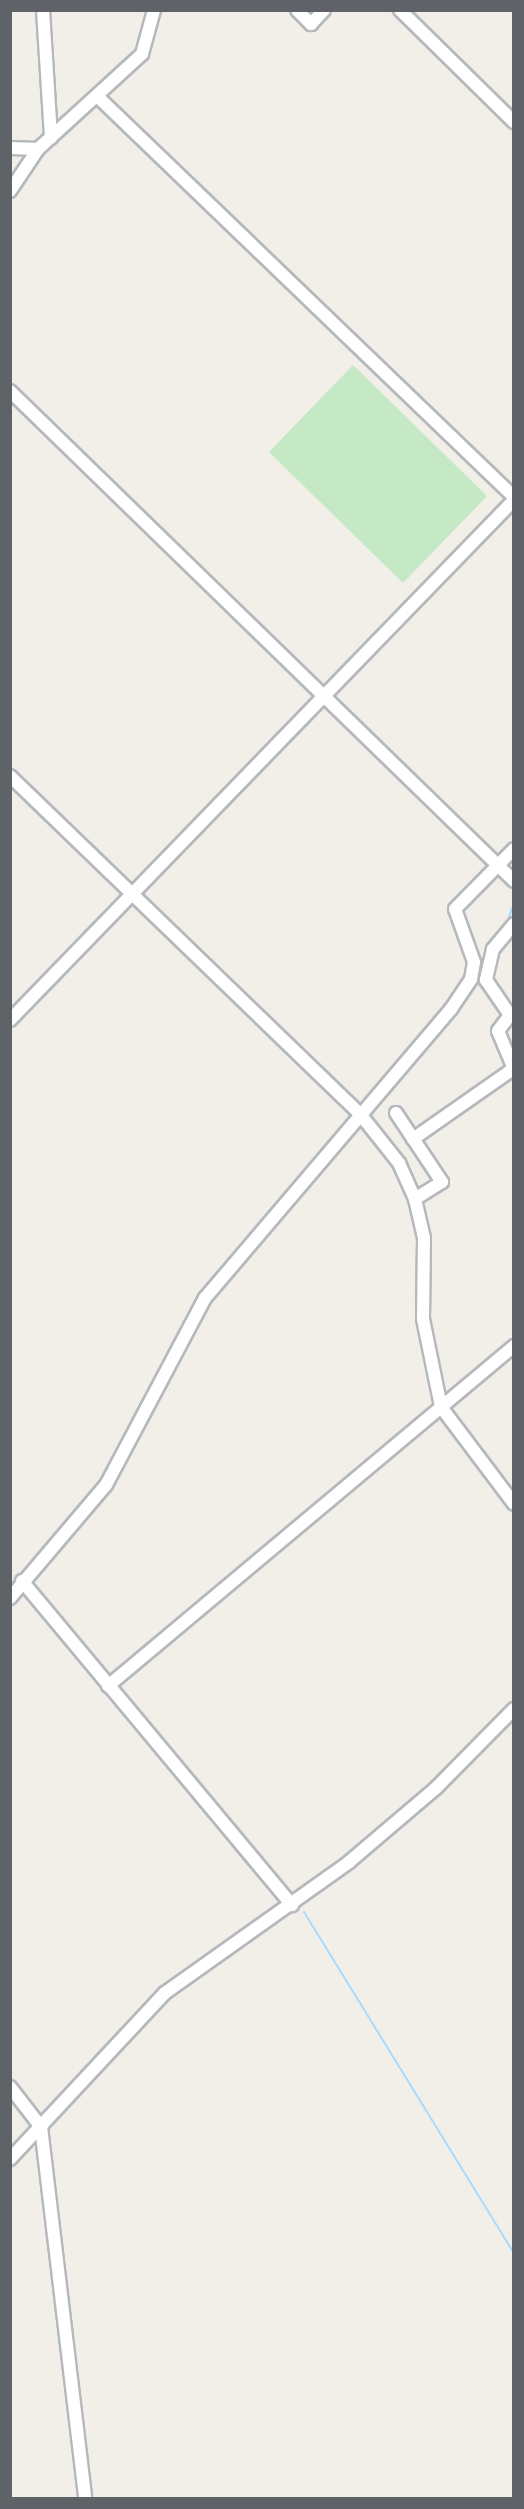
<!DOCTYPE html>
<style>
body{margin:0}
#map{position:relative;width:524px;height:2509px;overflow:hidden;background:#f1efe8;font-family:Karla,sans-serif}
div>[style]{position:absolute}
.green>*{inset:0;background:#c5e8c5}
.stream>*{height:2px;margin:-1px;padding:0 1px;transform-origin:1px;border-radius:1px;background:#aadaff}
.roads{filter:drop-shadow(2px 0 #b5b8bc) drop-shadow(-2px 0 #b5b8bc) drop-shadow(0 2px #b5b8bc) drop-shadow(0 -2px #b5b8bc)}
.minor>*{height:12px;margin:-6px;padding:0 6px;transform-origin:6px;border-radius:6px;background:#fff}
span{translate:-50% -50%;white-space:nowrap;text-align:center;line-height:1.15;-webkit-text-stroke:6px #fff;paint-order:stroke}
.frame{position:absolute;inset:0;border:12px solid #5f6368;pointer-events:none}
</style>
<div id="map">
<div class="green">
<i style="clip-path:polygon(353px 365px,487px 496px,403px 583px,269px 452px)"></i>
</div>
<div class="stream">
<i style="left:507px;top:923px;width:21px;rotate:-71deg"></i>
<i style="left:489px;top:947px;width:15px;rotate:-58deg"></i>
<i style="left:476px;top:980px;width:27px;rotate:-68deg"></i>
<i style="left:371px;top:1112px;width:136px;rotate:-49.8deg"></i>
<i style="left:207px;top:1307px;width:233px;rotate:-49.7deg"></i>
<i style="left:155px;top:1731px;width:213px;rotate:50deg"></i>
<i style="left:304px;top:1912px;width:401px;rotate:58.4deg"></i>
</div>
<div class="roads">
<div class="minor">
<i style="left:43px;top:10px;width:128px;rotate:86.4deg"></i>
<i style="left:297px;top:10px;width:20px;rotate:45deg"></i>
<i style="left:311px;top:24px;width:19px;rotate:-47deg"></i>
<i style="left:400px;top:10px;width:160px;rotate:44.5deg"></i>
<i style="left:98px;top:97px;width:577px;rotate:43.88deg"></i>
<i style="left:10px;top:148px;width:28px;rotate:2deg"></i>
<i style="left:10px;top:191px;width:50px;rotate:-56.3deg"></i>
<i style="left:38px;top:149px;width:141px;rotate:-42.4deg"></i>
<i style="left:142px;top:54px;width:46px;rotate:-74.7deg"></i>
<i style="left:10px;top:391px;width:703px;rotate:44.19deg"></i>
<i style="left:10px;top:776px;width:487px;rotate:44deg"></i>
<i style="left:360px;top:1114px;width:63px;rotate:51.5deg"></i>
<i style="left:399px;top:1163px;width:39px;rotate:66deg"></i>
<i style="left:415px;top:1199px;width:40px;rotate:77deg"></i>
<i style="left:424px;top:1238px;width:81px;rotate:90.7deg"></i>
<i style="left:423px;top:1319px;width:90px;rotate:78.4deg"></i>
<i style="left:441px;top:1407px;width:121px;rotate:53deg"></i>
<i style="left:514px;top:924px;width:33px;rotate:130deg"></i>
<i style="left:493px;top:949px;width:32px;rotate:103deg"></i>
<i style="left:486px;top:980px;width:42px;rotate:55.6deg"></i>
<i style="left:510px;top:1015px;width:20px;rotate:127deg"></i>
<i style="left:498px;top:1031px;width:41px;rotate:67.2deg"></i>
<i style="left:10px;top:1020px;width:724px;rotate:-45.9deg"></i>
<i style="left:396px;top:1113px;width:83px;rotate:56.3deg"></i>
<i style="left:442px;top:1182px;width:32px;rotate:148deg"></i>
<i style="left:413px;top:1139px;width:122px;rotate:-35deg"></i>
<i style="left:22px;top:1581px;width:422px;rotate:50.2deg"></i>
<i style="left:10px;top:1598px;width:148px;rotate:-49.7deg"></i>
<i style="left:106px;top:1485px;width:212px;rotate:-62.1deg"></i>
<i style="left:205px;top:1298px;width:380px;rotate:-49.6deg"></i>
<i style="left:451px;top:1009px;width:36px;rotate:-56deg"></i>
<i style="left:471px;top:979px;width:17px;rotate:-80deg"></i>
<i style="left:474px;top:962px;width:56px;rotate:-109.7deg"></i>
<i style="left:455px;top:909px;width:84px;rotate:-45.5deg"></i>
<i style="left:108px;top:1686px;width:530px;rotate:-39.94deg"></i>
<i style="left:10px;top:2087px;width:51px;rotate:52.2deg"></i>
<i style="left:41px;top:2127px;width:374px;rotate:83.2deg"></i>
<i style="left:10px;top:2159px;width:227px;rotate:-47deg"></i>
<i style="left:165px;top:1993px;width:226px;rotate:-35.4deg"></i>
<i style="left:349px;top:1862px;width:114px;rotate:-40.4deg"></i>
<i style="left:436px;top:1788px;width:111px;rotate:-45.4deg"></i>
</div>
</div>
<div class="frame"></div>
</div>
